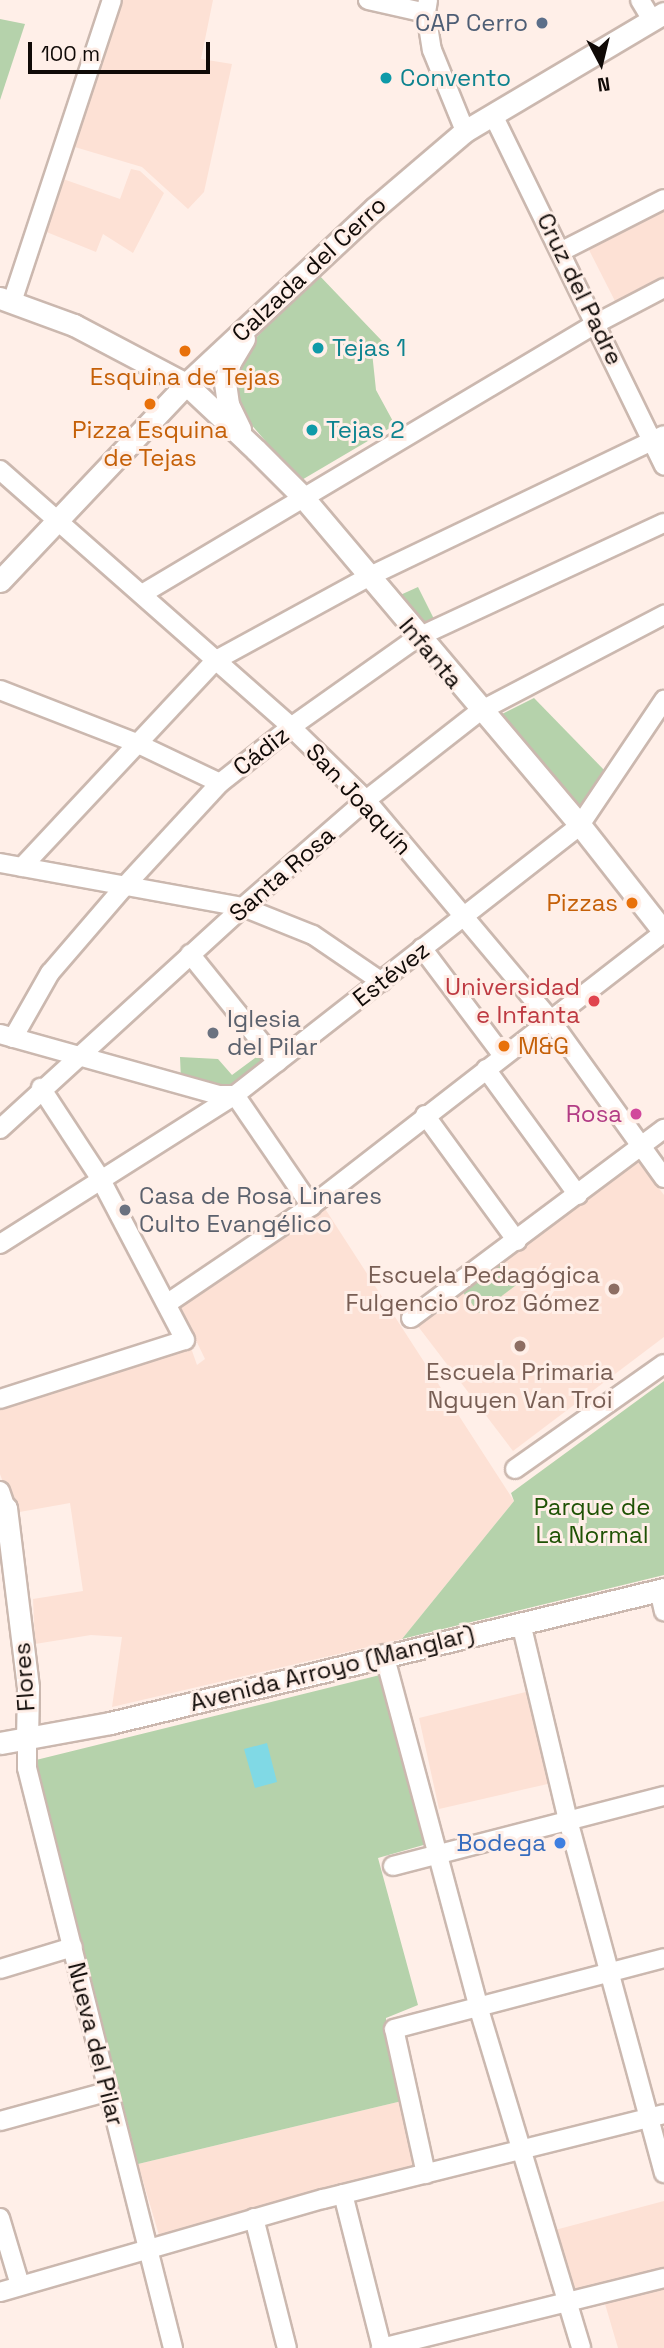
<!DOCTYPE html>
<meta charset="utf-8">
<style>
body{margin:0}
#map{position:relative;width:664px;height:2348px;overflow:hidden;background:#ffefe8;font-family:"Space Grotesk",sans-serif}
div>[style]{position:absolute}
.built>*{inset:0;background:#fde1d5}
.green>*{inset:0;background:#b5d2ab}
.water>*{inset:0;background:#80d9e5}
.roads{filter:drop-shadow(2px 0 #cbb8af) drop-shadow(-2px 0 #cbb8af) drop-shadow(0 2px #cbb8af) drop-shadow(0 -2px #cbb8af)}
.minor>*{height:18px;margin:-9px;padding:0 9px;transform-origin:9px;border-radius:9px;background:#fff}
.major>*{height:21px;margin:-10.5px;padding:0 10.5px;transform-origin:10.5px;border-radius:10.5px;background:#fff}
.dots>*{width:19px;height:19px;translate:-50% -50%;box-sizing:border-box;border:4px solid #ffefe8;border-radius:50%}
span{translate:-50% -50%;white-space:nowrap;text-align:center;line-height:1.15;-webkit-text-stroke:6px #ffefe8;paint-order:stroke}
.service-label{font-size:24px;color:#4e5e75}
.right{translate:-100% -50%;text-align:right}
.culture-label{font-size:24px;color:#0d838f}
.left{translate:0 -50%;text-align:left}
.street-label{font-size:24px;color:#100a07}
.food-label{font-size:24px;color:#c56008}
.health-label{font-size:24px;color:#be3a42}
.worship-label{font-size:24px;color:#5b616d}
.hotel-label{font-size:24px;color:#b23c85}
.education-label{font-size:24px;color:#785e54}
.park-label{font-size:24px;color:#1f5204}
.shop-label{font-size:24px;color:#366cbe}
.north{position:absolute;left:566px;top:28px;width:70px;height:70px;-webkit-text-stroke:5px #ffefe8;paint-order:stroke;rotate:173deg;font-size:19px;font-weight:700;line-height:28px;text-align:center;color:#100a07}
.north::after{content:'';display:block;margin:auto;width:24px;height:32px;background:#100a07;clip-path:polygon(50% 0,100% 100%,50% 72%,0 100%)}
.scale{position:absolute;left:28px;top:42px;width:182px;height:32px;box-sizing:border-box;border:4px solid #100a07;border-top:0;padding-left:9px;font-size:21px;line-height:24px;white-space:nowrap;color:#100a07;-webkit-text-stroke:5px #ffefe8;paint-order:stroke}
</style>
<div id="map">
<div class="built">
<i style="clip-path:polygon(119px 0,213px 0,201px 59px,232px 64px,204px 192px,188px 209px,142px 167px,68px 145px)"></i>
<i style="clip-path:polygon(131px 169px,140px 171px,164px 193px,133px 253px,103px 234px,96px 252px,44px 231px,63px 179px,120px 199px)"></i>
<i style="clip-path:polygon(664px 208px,664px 278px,616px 303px,587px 246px)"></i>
<i style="clip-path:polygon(637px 1159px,664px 1195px,664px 1337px,513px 1451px,417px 1325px)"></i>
<i style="clip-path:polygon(322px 1204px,514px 1501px,402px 1639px,112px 1707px,122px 1637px,91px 1635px,35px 1644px,33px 1599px,83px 1591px,70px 1503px,14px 1513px,0 1474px,0 1406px,191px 1348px,197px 1365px,205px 1359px,179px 1305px)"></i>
<i style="clip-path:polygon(530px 1691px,552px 1783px,439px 1809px,419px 1718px)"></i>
<i style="clip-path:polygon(402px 2101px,422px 2169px,159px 2235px,138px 2164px)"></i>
<i style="clip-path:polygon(664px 2201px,664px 2269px,574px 2290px,555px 2230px)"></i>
<i style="clip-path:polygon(664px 2289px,664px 2348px,618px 2348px,605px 2304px)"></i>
</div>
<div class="green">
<i style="clip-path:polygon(0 19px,25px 24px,0 100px)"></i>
<i style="clip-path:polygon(317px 273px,382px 341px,372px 352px,376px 390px,395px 425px,300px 481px,237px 408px,234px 376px,252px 342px)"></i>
<i style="clip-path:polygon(418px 587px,434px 619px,419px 627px,398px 596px)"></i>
<i style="clip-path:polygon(534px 698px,607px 773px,581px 809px,498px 716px)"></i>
<i style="clip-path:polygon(263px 1052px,270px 1061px,228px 1092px,181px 1080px,180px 1057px,218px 1059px,232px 1075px)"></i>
<i style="clip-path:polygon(502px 1261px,519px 1283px,479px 1313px,462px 1291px)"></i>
<i style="clip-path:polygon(664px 1381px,664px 1575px,402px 1639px,514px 1501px,511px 1493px)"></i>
<i style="clip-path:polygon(380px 1675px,427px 1844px,378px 1858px,418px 2005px,386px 2018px,386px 2040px,402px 2101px,138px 2164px,36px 1760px)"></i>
</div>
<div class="water">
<i style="clip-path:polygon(267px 1743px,277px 1782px,255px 1788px,244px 1749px)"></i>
</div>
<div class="roads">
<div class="minor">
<i style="left:368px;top:0;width:59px;rotate:12.6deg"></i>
<i style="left:428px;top:0;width:13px;rotate:99deg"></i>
<i style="left:426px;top:13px;width:37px;rotate:81deg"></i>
<i style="left:432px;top:50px;width:87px;rotate:67.8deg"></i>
<i style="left:640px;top:0;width:23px;rotate:59deg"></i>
<i style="left:493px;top:115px;width:390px;rotate:64deg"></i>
<i style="left:562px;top:251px;width:114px;rotate:-27deg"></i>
<i style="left:12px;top:302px;width:318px;rotate:-71.7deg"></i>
<i style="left:0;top:470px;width:388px;rotate:41.4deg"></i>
<i style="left:291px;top:727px;width:105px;rotate:44.2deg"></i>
<i style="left:366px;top:800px;width:290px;rotate:50deg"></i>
<i style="left:552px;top:1022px;width:192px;rotate:54.3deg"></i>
<i style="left:142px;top:594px;width:530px;rotate:-30.78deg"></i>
<i style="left:597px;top:323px;width:76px;rotate:-27.6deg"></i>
<i style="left:0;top:690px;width:144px;rotate:21.2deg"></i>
<i style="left:134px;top:742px;width:95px;rotate:25.5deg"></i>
<i style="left:0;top:863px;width:247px;rotate:10.3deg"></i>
<i style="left:243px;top:907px;width:75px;rotate:21.8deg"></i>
<i style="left:313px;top:935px;width:83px;rotate:34.3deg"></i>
<i style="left:22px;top:867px;width:284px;rotate:-46.9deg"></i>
<i style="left:216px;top:660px;width:173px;rotate:-28.6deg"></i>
<i style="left:368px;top:577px;width:328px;rotate:-25.6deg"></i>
<i style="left:422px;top:948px;width:135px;rotate:53.1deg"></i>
<i style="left:190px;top:954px;width:139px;rotate:51.1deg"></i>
<i style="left:0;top:1034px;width:226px;rotate:15.6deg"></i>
<i style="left:218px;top:1095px;width:17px"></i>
<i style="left:235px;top:1095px;width:135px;rotate:55.6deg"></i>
<i style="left:13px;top:1038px;width:75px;rotate:-60.4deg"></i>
<i style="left:50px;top:973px;width:112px;rotate:-49.3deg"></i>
<i style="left:123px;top:888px;width:143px;rotate:-47.3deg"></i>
<i style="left:220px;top:783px;width:90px;rotate:-38.3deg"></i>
<i style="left:291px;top:727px;width:156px;rotate:-35.3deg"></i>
<i style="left:418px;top:637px;width:271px;rotate:-24.9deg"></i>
<i style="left:486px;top:1069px;width:156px;rotate:53.9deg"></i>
<i style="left:425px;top:1115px;width:156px;rotate:53.9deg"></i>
<i style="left:0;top:1129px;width:329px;rotate:-42.4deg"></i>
<i style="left:243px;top:907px;width:163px;rotate:-41deg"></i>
<i style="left:366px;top:800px;width:145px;rotate:-38deg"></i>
<i style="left:480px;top:711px;width:208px;rotate:-27.6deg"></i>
<i style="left:0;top:1244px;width:278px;rotate:-32.4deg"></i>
<i style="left:235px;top:1095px;width:438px;rotate:-38deg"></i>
<i style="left:580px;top:825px;width:151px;rotate:-56.1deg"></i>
<i style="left:168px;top:1303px;width:173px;rotate:-34.1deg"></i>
<i style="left:311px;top:1206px;width:447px;rotate:-37.8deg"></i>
<i style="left:411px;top:1318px;width:316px;rotate:-36.8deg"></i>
<i style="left:0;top:1399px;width:194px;rotate:-17.7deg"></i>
<i style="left:185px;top:1340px;width:183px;rotate:-117.7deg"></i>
<i style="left:100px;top:1178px;width:108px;rotate:-123.2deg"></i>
<i style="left:515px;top:1469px;width:182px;rotate:-35.2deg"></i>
<i style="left:0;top:1491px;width:18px;rotate:71deg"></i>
<i style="left:659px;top:1590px;width:22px;rotate:77deg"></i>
<i style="left:521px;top:1623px;width:203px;rotate:76.6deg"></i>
<i style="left:568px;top:1820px;width:366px;rotate:74.8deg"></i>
<i style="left:384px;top:1654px;width:364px;rotate:75deg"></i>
<i style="left:478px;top:2006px;width:357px;rotate:73.2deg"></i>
<i style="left:27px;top:1740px;width:28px;rotate:90deg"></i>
<i style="left:27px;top:1768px;width:598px;rotate:75.87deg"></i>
<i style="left:393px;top:1866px;width:280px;rotate:-14.5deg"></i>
<i style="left:0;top:1969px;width:76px;rotate:-16.8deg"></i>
<i style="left:0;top:2121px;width:110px;rotate:-15.3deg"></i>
<i style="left:426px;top:2174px;width:148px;rotate:-102.4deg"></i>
<i style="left:394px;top:2029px;width:279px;rotate:-14.7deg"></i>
<i style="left:343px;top:2194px;width:159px;rotate:75.8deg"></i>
<i style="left:0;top:2218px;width:70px;rotate:73.4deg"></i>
<i style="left:254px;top:2218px;width:134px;rotate:75.8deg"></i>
<i style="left:0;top:2292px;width:336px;rotate:-16.1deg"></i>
<i style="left:323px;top:2199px;width:351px;rotate:-14deg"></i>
<i style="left:381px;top:2348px;width:292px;rotate:-13.9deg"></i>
</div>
<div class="major">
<i style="left:0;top:298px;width:79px;rotate:20deg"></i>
<i style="left:74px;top:325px;width:127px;rotate:27.8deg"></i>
<i style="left:186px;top:384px;width:96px;rotate:43.3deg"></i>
<i style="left:256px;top:450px;width:65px;rotate:45deg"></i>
<i style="left:302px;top:496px;width:431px;rotate:49.8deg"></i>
<i style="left:580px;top:825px;width:136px;rotate:51.9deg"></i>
<i style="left:240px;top:429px;width:28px;rotate:-116deg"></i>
<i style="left:228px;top:404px;width:21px;rotate:-98deg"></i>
<i style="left:225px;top:383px;width:22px;rotate:-77deg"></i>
<i style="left:230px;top:362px;width:27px;rotate:-59deg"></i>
<i style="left:0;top:581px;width:271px;rotate:-46.6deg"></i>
<i style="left:186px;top:384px;width:258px;rotate:-43deg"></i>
<i style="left:375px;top:208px;width:118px;rotate:-40.5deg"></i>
<i style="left:465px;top:131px;width:231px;rotate:-30.7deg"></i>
<i style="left:0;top:1509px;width:6px;rotate:-9deg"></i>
<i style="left:6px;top:1508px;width:181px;rotate:83deg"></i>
<i style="left:28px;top:1688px;width:52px;rotate:91.1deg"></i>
<i style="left:0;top:1743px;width:112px;rotate:-10.3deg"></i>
<i style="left:110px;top:1723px;width:570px;rotate:-13.6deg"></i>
</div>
</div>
<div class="dots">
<i style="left:542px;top:23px;background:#5c6f8a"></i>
<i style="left:386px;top:78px;background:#0f9aa8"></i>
<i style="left:318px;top:348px;background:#0f9aa8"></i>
<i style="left:185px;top:351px;background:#e8710a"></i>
<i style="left:150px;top:404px;background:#e8710a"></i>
<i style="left:312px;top:430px;background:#0f9aa8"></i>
<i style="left:632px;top:903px;background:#e8710a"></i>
<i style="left:594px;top:1001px;background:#e0444e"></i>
<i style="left:213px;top:1033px;background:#6b7280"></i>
<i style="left:504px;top:1046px;background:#e8710a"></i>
<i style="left:636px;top:1114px;background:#d1479c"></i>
<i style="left:125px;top:1210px;background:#6b7280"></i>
<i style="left:614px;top:1289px;background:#8d6e63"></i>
<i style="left:520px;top:1346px;background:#8d6e63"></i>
<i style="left:560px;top:1843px;background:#3f7fe0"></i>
</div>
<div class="service-label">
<span class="right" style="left:528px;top:23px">CAP Cerro</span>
</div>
<div class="culture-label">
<span class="left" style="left:400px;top:78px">Convento</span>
<span class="left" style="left:332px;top:348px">Tejas 1</span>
<span class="left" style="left:326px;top:430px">Tejas 2</span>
</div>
<div class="street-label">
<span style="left:309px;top:269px;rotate:-43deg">Calzada del Cerro</span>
<span style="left:580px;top:289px;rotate:64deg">Cruz del Padre</span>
<span style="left:431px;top:653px;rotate:50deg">Infanta</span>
<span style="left:261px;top:751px;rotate:-38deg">Cádiz</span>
<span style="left:359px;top:799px;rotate:47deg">San Joaquín</span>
<span style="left:282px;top:874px;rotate:-41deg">Santa Rosa</span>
<span style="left:391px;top:974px;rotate:-38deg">Estévez</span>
<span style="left:332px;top:1668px;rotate:-14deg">Avenida Arroyo (Manglar)</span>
<span style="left:24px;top:1677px;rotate:-94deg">Flores</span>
<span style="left:96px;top:2044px;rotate:76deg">Nueva del Pilar</span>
</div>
<div class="food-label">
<span style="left:185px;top:377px">Esquina de Tejas</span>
<span style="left:150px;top:444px">Pizza Esquina<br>de Tejas</span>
<span class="right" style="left:618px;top:903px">Pizzas</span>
<span class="left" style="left:518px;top:1046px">M&amp;G</span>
</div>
<div class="health-label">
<span class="right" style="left:580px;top:1001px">Universidad<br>e Infanta</span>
</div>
<div class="worship-label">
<span class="left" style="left:227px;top:1033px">Iglesia<br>del Pilar</span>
<span class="left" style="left:139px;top:1210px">Casa de Rosa Linares<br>Culto Evangélico</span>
</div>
<div class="hotel-label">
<span class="right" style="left:622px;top:1114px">Rosa</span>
</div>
<div class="education-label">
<span class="right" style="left:600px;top:1289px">Escuela Pedagógica<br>Fulgencio Oroz Gómez</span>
<span style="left:520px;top:1386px">Escuela Primaria<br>Nguyen Van Troi</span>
</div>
<div class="park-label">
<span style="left:592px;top:1521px">Parque de<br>La Normal</span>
</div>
<div class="shop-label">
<span class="right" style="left:546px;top:1843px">Bodega</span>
</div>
<div class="north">N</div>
<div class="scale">100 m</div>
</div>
